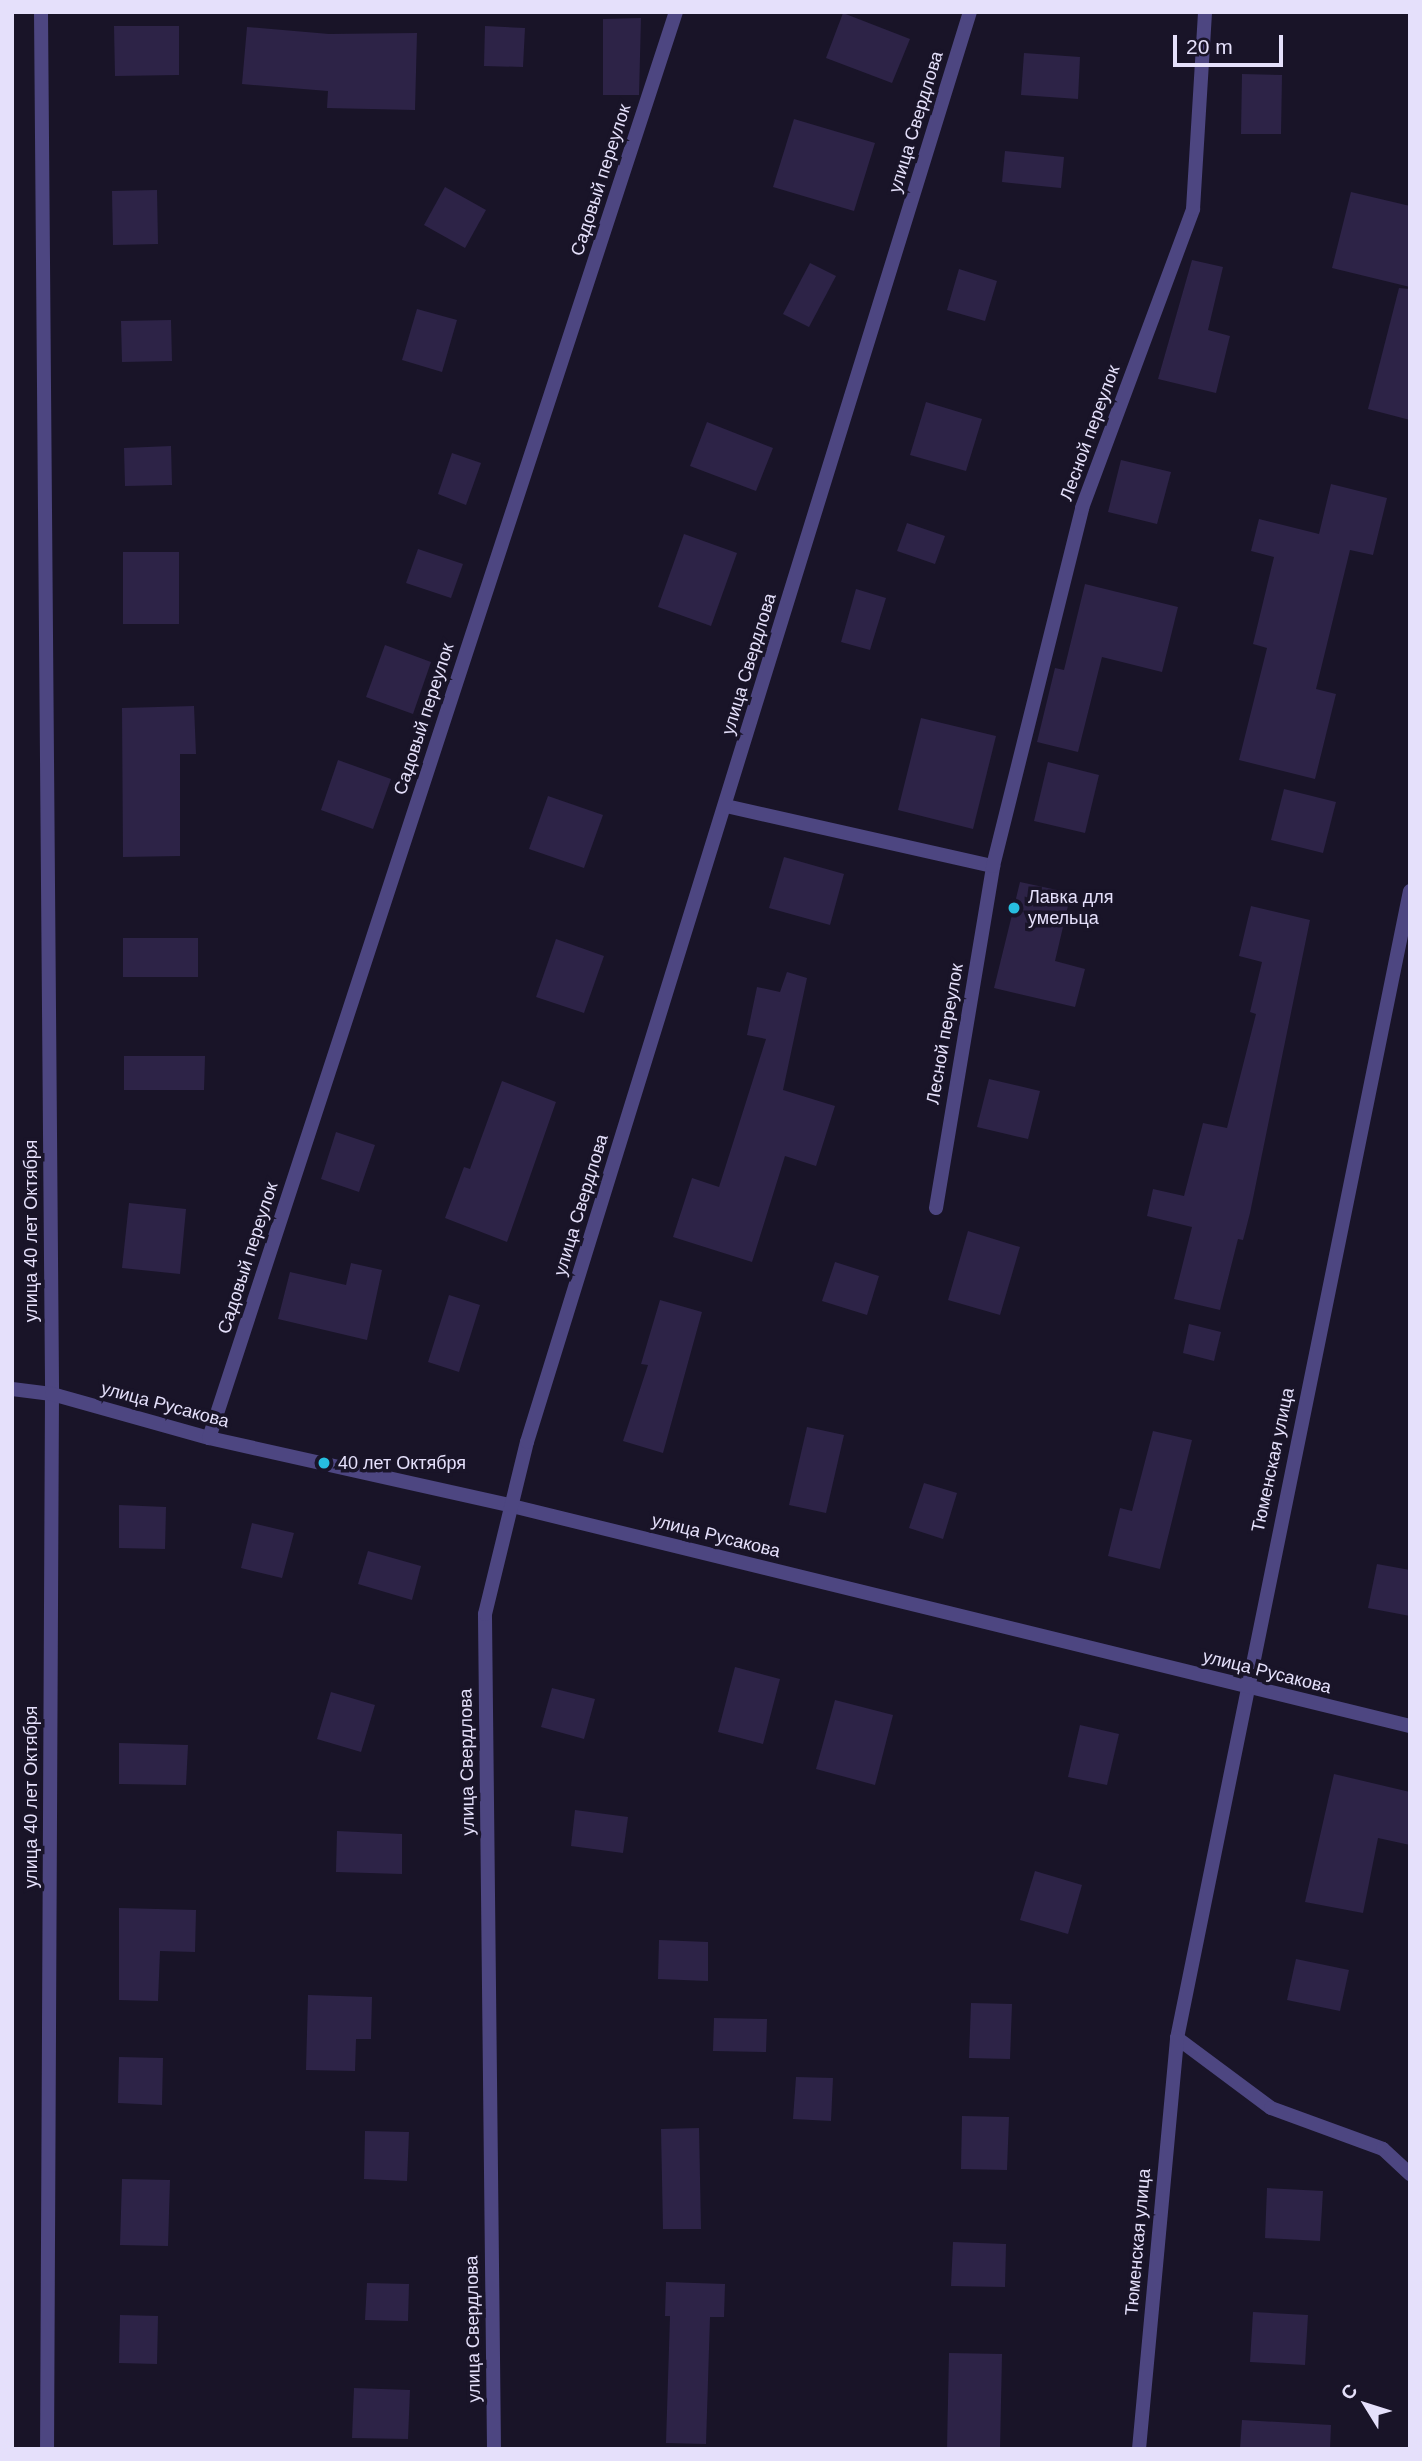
<!DOCTYPE html>
<meta charset="utf-8">
<style>
body{margin:0}
#map{position:relative;width:1422px;height:2461px;overflow:hidden;background:#191428;font-family:Arial,sans-serif}
div>[style]{position:absolute}
.building>*{inset:0;background:#2d2347}
.street>*{height:14px;margin:-7px;padding:0 7px;transform-origin:7px;border-radius:7px;background:#4d4681}
.dots>*{width:19px;height:19px;translate:-50% -50%;box-sizing:border-box;border:4px solid #191428;border-radius:50%}
span{translate:-50% -50%;white-space:nowrap;text-align:center;line-height:1.15;-webkit-text-stroke:7px #191428;paint-order:stroke}
.street-label{font-size:18px;color:#e5e0fb}
.poi-label{font-size:18px;color:#e5e0fb}
.left{translate:0 -50%;text-align:left}
.frame{position:absolute;inset:0;border:14px solid #e5e0fb;pointer-events:none}
.north{position:absolute;left:1331px;top:2370px;width:70px;height:70px;-webkit-text-stroke:5px #191428;paint-order:stroke;rotate:308deg;font-size:19px;font-weight:700;line-height:28px;text-align:center;color:#e5e0fb}
.north::after{content:'';display:block;margin:auto;width:24px;height:32px;background:#e5e0fb;clip-path:polygon(50% 0,100% 100%,50% 72%,0 100%)}
.scale{position:absolute;left:1173px;top:35px;width:110px;height:32px;box-sizing:border-box;border:4px solid #e5e0fb;border-top:0;padding-left:9px;font-size:21px;line-height:24px;white-space:nowrap;color:#e5e0fb;-webkit-text-stroke:5px #191428;paint-order:stroke}
</style>
<div id="map">
<div class="building">
<i style="clip-path:polygon(843px 13px,910px 39px,892px 83px,826px 58px)"></i>
<i style="clip-path:polygon(641px 18px,639px 95px,603px 95px,603px 19px)"></i>
<i style="clip-path:polygon(114px 26px,179px 26px,179px 75px,115px 76px)"></i>
<i style="clip-path:polygon(485px 26px,525px 28px,523px 67px,484px 66px)"></i>
<i style="clip-path:polygon(247px 27px,329px 34px,417px 33px,415px 110px,327px 108px,328px 91px,242px 84px)"></i>
<i style="clip-path:polygon(1024px 53px,1080px 57px,1078px 99px,1021px 95px)"></i>
<i style="clip-path:polygon(1242px 74px,1282px 75px,1281px 134px,1241px 134px)"></i>
<i style="clip-path:polygon(794px 119px,875px 143px,854px 211px,773px 187px)"></i>
<i style="clip-path:polygon(1005px 151px,1064px 157px,1061px 188px,1002px 182px)"></i>
<i style="clip-path:polygon(445px 187px,486px 210px,465px 248px,424px 225px)"></i>
<i style="clip-path:polygon(157px 190px,158px 244px,113px 245px,112px 191px)"></i>
<i style="clip-path:polygon(1351px 192px,1410px 206px,1410px 287px,1332px 268px)"></i>
<i style="clip-path:polygon(1192px 260px,1223px 267px,1208px 330px,1230px 336px,1216px 393px,1158px 379px)"></i>
<i style="clip-path:polygon(810px 263px,836px 276px,809px 327px,783px 314px)"></i>
<i style="clip-path:polygon(959px 269px,997px 281px,985px 321px,947px 310px)"></i>
<i style="clip-path:polygon(1399px 288px,1410px 289px,1410px 420px,1368px 409px)"></i>
<i style="clip-path:polygon(417px 309px,457px 320px,442px 372px,402px 360px)"></i>
<i style="clip-path:polygon(171px 320px,172px 361px,122px 362px,121px 321px)"></i>
<i style="clip-path:polygon(926px 402px,982px 419px,966px 471px,910px 455px)"></i>
<i style="clip-path:polygon(707px 422px,773px 448px,756px 491px,690px 466px)"></i>
<i style="clip-path:polygon(171px 446px,172px 485px,125px 486px,124px 448px)"></i>
<i style="clip-path:polygon(452px 453px,481px 463px,466px 505px,438px 494px)"></i>
<i style="clip-path:polygon(1121px 460px,1171px 472px,1157px 524px,1108px 512px)"></i>
<i style="clip-path:polygon(1331px 484px,1387px 498px,1373px 555px,1350px 550px,1316px 689px,1336px 694px,1315px 779px,1239px 760px,1267px 648px,1253px 644px,1274px 557px,1251px 551px,1259px 519px,1319px 534px)"></i>
<i style="clip-path:polygon(907px 523px,945px 536px,935px 564px,897px 551px)"></i>
<i style="clip-path:polygon(684px 534px,737px 553px,711px 626px,658px 607px)"></i>
<i style="clip-path:polygon(418px 549px,463px 564px,451px 598px,406px 583px)"></i>
<i style="clip-path:polygon(123px 552px,179px 552px,179px 624px,123px 624px)"></i>
<i style="clip-path:polygon(1085px 584px,1178px 607px,1162px 672px,1102px 657px,1078px 752px,1037px 742px,1055px 668px,1064px 670px)"></i>
<i style="clip-path:polygon(856px 589px,886px 598px,870px 650px,841px 642px)"></i>
<i style="clip-path:polygon(385px 645px,431px 662px,413px 714px,366px 697px)"></i>
<i style="clip-path:polygon(194px 706px,196px 754px,180px 754px,180px 856px,123px 857px,122px 708px)"></i>
<i style="clip-path:polygon(921px 718px,996px 736px,973px 829px,898px 810px)"></i>
<i style="clip-path:polygon(338px 760px,391px 779px,373px 829px,321px 810px)"></i>
<i style="clip-path:polygon(1048px 762px,1099px 775px,1085px 833px,1034px 821px)"></i>
<i style="clip-path:polygon(1284px 789px,1336px 802px,1323px 853px,1271px 840px)"></i>
<i style="clip-path:polygon(548px 796px,603px 815px,584px 868px,529px 849px)"></i>
<i style="clip-path:polygon(784px 857px,844px 874px,830px 925px,769px 908px)"></i>
<i style="clip-path:polygon(1020px 882px,1071px 893px,1055px 961px,1085px 969px,1075px 1007px,994px 988px)"></i>
<i style="clip-path:polygon(1251px 906px,1310px 920px,1250px 1213px,1243px 1240px,1238px 1239px,1220px 1310px,1174px 1299px,1192px 1227px,1147px 1216px,1153px 1189px,1184px 1196px,1203px 1123px,1227px 1128px,1256px 1014px,1250px 1012px,1262px 962px,1239px 956px)"></i>
<i style="clip-path:polygon(123px 938px,198px 938px,198px 977px,123px 977px)"></i>
<i style="clip-path:polygon(556px 939px,604px 956px,584px 1013px,536px 997px)"></i>
<i style="clip-path:polygon(787px 972px,807px 978px,783px 1090px,835px 1106px,816px 1166px,785px 1156px,752px 1262px,673px 1237px,692px 1178px,719px 1187px,766px 1039px,747px 1035px,757px 987px,780px 992px)"></i>
<i style="clip-path:polygon(124px 1056px,205px 1056px,204px 1090px,124px 1090px)"></i>
<i style="clip-path:polygon(989px 1079px,1040px 1091px,1028px 1139px,977px 1127px)"></i>
<i style="clip-path:polygon(502px 1081px,556px 1102px,507px 1242px,445px 1218px,464px 1167px,470px 1169px)"></i>
<i style="clip-path:polygon(336px 1132px,375px 1145px,359px 1192px,321px 1179px)"></i>
<i style="clip-path:polygon(129px 1203px,186px 1209px,180px 1274px,122px 1268px)"></i>
<i style="clip-path:polygon(968px 1231px,1020px 1247px,1000px 1315px,948px 1300px)"></i>
<i style="clip-path:polygon(835px 1262px,879px 1276px,867px 1315px,822px 1301px)"></i>
<i style="clip-path:polygon(351px 1263px,382px 1270px,367px 1340px,278px 1319px,290px 1272px,346px 1285px)"></i>
<i style="clip-path:polygon(449px 1295px,480px 1305px,459px 1372px,428px 1362px)"></i>
<i style="clip-path:polygon(660px 1300px,702px 1312px,663px 1453px,623px 1441px,648px 1365px,641px 1364px)"></i>
<i style="clip-path:polygon(1189px 1324px,1221px 1332px,1214px 1361px,1183px 1353px)"></i>
<i style="clip-path:polygon(807px 1427px,844px 1435px,826px 1513px,789px 1505px)"></i>
<i style="clip-path:polygon(1153px 1431px,1192px 1440px,1160px 1569px,1108px 1556px,1120px 1508px,1132px 1511px)"></i>
<i style="clip-path:polygon(924px 1483px,957px 1493px,943px 1539px,909px 1528px)"></i>
<i style="clip-path:polygon(119px 1505px,166px 1507px,165px 1549px,119px 1548px)"></i>
<i style="clip-path:polygon(252px 1523px,294px 1533px,282px 1578px,241px 1568px)"></i>
<i style="clip-path:polygon(368px 1551px,421px 1566px,412px 1600px,358px 1584px)"></i>
<i style="clip-path:polygon(1377px 1564px,1410px 1570px,1410px 1616px,1368px 1608px)"></i>
<i style="clip-path:polygon(735px 1667px,780px 1679px,763px 1744px,718px 1732px)"></i>
<i style="clip-path:polygon(552px 1688px,595px 1699px,584px 1739px,541px 1727px)"></i>
<i style="clip-path:polygon(331px 1692px,375px 1705px,361px 1752px,317px 1739px)"></i>
<i style="clip-path:polygon(835px 1700px,893px 1715px,875px 1785px,816px 1769px)"></i>
<i style="clip-path:polygon(1080px 1725px,1119px 1734px,1107px 1785px,1068px 1777px)"></i>
<i style="clip-path:polygon(119px 1743px,188px 1745px,186px 1785px,119px 1784px)"></i>
<i style="clip-path:polygon(1334px 1774px,1410px 1792px,1410px 1845px,1378px 1838px,1363px 1913px,1305px 1902px)"></i>
<i style="clip-path:polygon(575px 1810px,628px 1817px,623px 1853px,571px 1846px)"></i>
<i style="clip-path:polygon(337px 1831px,402px 1834px,402px 1874px,336px 1872px)"></i>
<i style="clip-path:polygon(1035px 1871px,1082px 1885px,1068px 1934px,1020px 1920px)"></i>
<i style="clip-path:polygon(119px 1908px,196px 1910px,195px 1952px,160px 1951px,158px 2001px,119px 2000px)"></i>
<i style="clip-path:polygon(659px 1940px,708px 1942px,708px 1981px,658px 1979px)"></i>
<i style="clip-path:polygon(1296px 1959px,1349px 1970px,1340px 2011px,1287px 2000px)"></i>
<i style="clip-path:polygon(308px 1995px,372px 1997px,371px 2039px,356px 2039px,355px 2071px,306px 2070px)"></i>
<i style="clip-path:polygon(971px 2003px,1012px 2004px,1010px 2059px,969px 2058px)"></i>
<i style="clip-path:polygon(714px 2018px,767px 2019px,766px 2052px,713px 2051px)"></i>
<i style="clip-path:polygon(119px 2057px,163px 2058px,162px 2105px,118px 2103px)"></i>
<i style="clip-path:polygon(796px 2077px,833px 2078px,831px 2121px,793px 2119px)"></i>
<i style="clip-path:polygon(962px 2116px,1009px 2117px,1007px 2170px,961px 2169px)"></i>
<i style="clip-path:polygon(699px 2128px,701px 2229px,663px 2229px,661px 2129px)"></i>
<i style="clip-path:polygon(365px 2131px,409px 2132px,407px 2181px,364px 2179px)"></i>
<i style="clip-path:polygon(122px 2179px,170px 2180px,168px 2246px,120px 2245px)"></i>
<i style="clip-path:polygon(1267px 2188px,1323px 2191px,1320px 2241px,1265px 2238px)"></i>
<i style="clip-path:polygon(953px 2242px,1006px 2244px,1005px 2287px,951px 2286px)"></i>
<i style="clip-path:polygon(666px 2282px,725px 2284px,724px 2317px,710px 2317px,706px 2444px,666px 2443px,670px 2316px,665px 2316px)"></i>
<i style="clip-path:polygon(367px 2283px,409px 2284px,408px 2321px,365px 2320px)"></i>
<i style="clip-path:polygon(1253px 2312px,1308px 2315px,1305px 2365px,1250px 2362px)"></i>
<i style="clip-path:polygon(120px 2315px,158px 2316px,157px 2364px,119px 2363px)"></i>
<i style="clip-path:polygon(949px 2353px,1002px 2354px,1000px 2449px,947px 2449px)"></i>
<i style="clip-path:polygon(354px 2388px,410px 2390px,408px 2439px,352px 2438px)"></i>
<i style="clip-path:polygon(1242px 2420px,1331px 2425px,1330px 2449px,1240px 2449px)"></i>
</div>
<div class="street">
<i style="left:41px;top:12px;width:1382px;rotate:89.54deg"></i>
<i style="left:52px;top:1394px;width:1055px;rotate:90.27deg"></i>
<i style="left:726px;top:806px;width:274px;rotate:12.7deg"></i>
<i style="left:1410px;top:891px;width:1170px;rotate:101.48deg"></i>
<i style="left:1177px;top:2038px;width:117px;rotate:36.7deg"></i>
<i style="left:1271px;top:2108px;width:119px;rotate:20.1deg"></i>
<i style="left:1383px;top:2149px;width:37px;rotate:43deg"></i>
<i style="left:936px;top:1208px;width:347px;rotate:-80.5deg"></i>
<i style="left:993px;top:866px;width:369px;rotate:-76deg"></i>
<i style="left:1082px;top:508px;width:319px;rotate:-69.6deg"></i>
<i style="left:1193px;top:209px;width:197px;rotate:-86.5deg"></i>
<i style="left:12px;top:1389px;width:40px;rotate:7.1deg"></i>
<i style="left:52px;top:1394px;width:163px;rotate:15.7deg"></i>
<i style="left:209px;top:1438px;width:311px;rotate:12.6deg"></i>
<i style="left:512px;top:1506px;width:925px;rotate:13.77deg"></i>
<i style="left:209px;top:1438px;width:1501px;rotate:-71.87deg"></i>
<i style="left:494px;top:2449px;width:835px;rotate:-90.62deg"></i>
<i style="left:485px;top:1614px;width:177px;rotate:-76.3deg"></i>
<i style="left:527px;top:1442px;width:1497px;rotate:-72.79deg"></i>
<i style="left:1139px;top:2449px;width:413px;rotate:-84.7deg"></i>
</div>
<div class="dots">
<i style="left:1014px;top:908px;background:#27bee0"></i>
<i style="left:324px;top:1463px;background:#27bee0"></i>
</div>
<div class="street-label">
<span style="left:916px;top:122px;rotate:-73deg">улица Свердлова</span>
<span style="left:601px;top:180px;rotate:-72deg">Садовый переулок</span>
<span style="left:1090px;top:433px;rotate:-70deg">Лесной переулок</span>
<span style="left:749px;top:664px;rotate:-73deg">улица Свердлова</span>
<span style="left:424px;top:719px;rotate:-72deg">Садовый переулок</span>
<span style="left:945px;top:1034px;rotate:-80deg">Лесной переулок</span>
<span style="left:581px;top:1205px;rotate:-73deg">улица Свердлова</span>
<span style="left:31px;top:1231px;rotate:-90deg">улица 40 лет Октября</span>
<span style="left:248px;top:1258px;rotate:-72deg">Садовый переулок</span>
<span style="left:165px;top:1405px;rotate:15deg">улица Русакова</span>
<span style="left:1273px;top:1460px;rotate:-78deg">Тюменская улица</span>
<span style="left:716px;top:1536px;rotate:14deg">улица Русакова</span>
<span style="left:1267px;top:1672px;rotate:14deg">улица Русакова</span>
<span style="left:467px;top:1762px;rotate:-91deg">улица Свердлова</span>
<span style="left:31px;top:1797px;rotate:-90deg">улица 40 лет Октября</span>
<span style="left:1138px;top:2242px;rotate:-85deg">Тюменская улица</span>
<span style="left:473px;top:2329px;rotate:-91deg">улица Свердлова</span>
</div>
<div class="poi-label">
<span class="left" style="left:1028px;top:908px">Лавка для<br>умельца</span>
<span class="left" style="left:338px;top:1463px">40 лет Октября</span>
</div>
<div class="frame"></div>
<div class="north">С</div>
<div class="scale">20 m</div>
</div>
